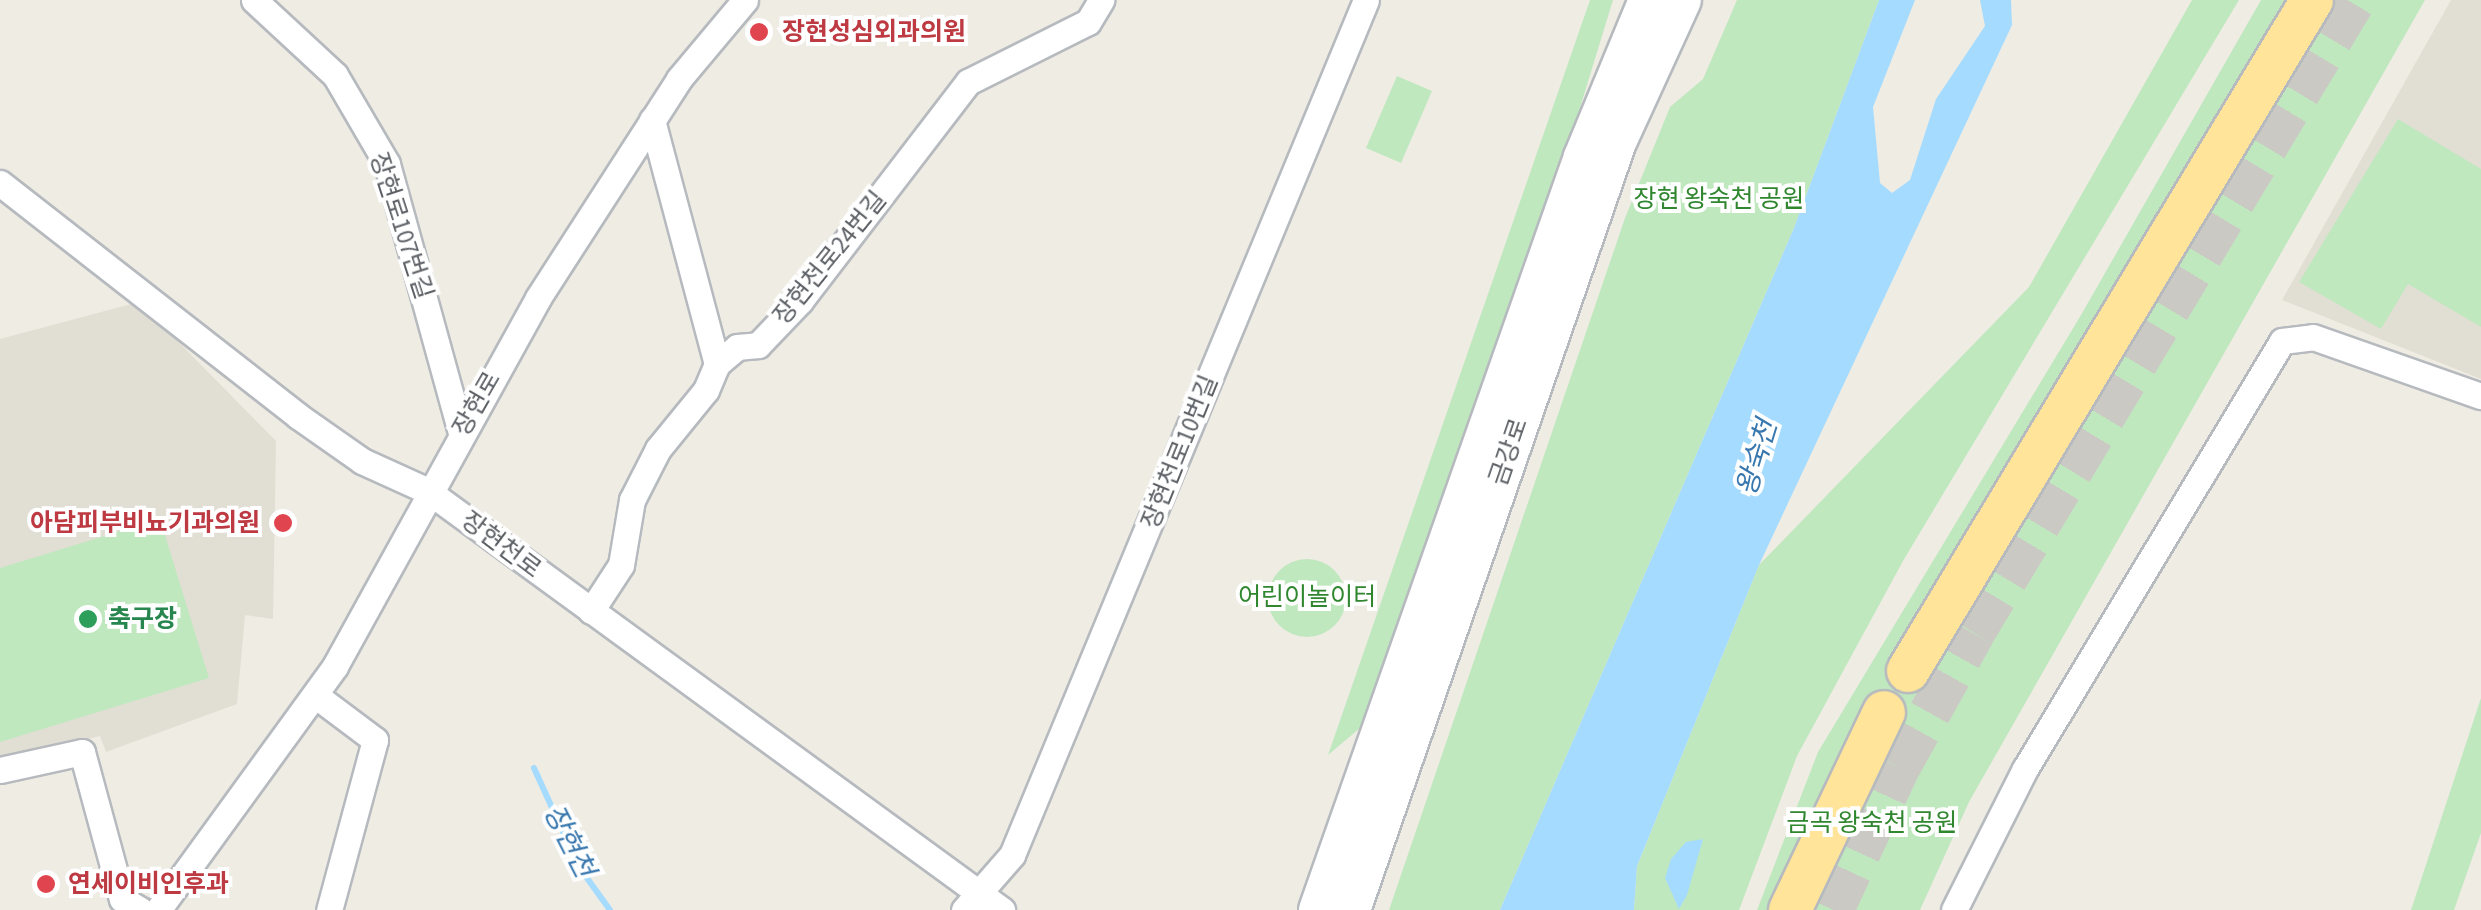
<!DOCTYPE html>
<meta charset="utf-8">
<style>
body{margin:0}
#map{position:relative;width:2481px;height:910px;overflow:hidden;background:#efece4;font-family:"Source Sans 3","Noto Sans KR",sans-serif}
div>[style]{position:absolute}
.education>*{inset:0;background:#e1ded4}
.green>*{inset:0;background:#c0e8bf}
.round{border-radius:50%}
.water>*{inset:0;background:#a4dbff}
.stream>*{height:6px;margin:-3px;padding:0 3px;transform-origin:3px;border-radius:3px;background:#a4dbff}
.trunk-tunnel>*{height:42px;margin-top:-21px;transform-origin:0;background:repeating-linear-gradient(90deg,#cac9c4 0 42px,transparent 0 63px)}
.roads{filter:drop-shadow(2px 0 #b6babe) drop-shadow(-2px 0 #b6babe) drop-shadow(0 2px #b6babe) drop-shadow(0 -2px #b6babe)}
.minor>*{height:25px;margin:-12.5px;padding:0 12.5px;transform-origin:12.5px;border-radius:12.5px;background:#fff}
.secondary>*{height:38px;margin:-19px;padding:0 19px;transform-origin:19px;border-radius:19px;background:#fff}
.trunk>*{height:42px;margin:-21px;padding:0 21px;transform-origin:21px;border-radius:21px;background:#ffe49a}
.dots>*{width:28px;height:28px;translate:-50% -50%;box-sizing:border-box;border:5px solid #fff;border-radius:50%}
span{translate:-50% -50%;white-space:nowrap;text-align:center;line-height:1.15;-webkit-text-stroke:8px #fff;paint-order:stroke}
.health-label{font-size:25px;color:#be3a42;font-weight:700}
.left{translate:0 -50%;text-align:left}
.right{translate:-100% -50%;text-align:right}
.park-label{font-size:25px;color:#308730}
.street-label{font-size:25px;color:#5c6065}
.leisure-label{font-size:25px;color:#27864d;font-weight:700}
.water-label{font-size:28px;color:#3877ae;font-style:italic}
</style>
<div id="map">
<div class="education">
<i style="clip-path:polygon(2451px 0,2481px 0,2481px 379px,2282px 300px)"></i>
<i style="clip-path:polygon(139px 302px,276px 441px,273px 619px,245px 615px,237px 704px,106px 752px,100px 736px,0 761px,0 339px)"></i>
</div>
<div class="green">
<i style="clip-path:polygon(1590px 0,1613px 0,1553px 196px,1366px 723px,1328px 755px)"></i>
<i style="clip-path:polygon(1737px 0,1879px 0,1794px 228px,1500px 910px,1389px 910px,1625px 218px,1670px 107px,1703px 79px)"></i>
<i style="clip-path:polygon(2192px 0,2239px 0,1903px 561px,1797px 756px,1739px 910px,1634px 910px,1637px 866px,1759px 565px,2029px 287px)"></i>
<i style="clip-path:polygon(2261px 0,2425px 0,1969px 802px,1920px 910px,1757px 910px,1818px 752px,2081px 315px)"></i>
<i style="clip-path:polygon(1397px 76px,1432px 91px,1401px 163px,1366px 148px)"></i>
<i style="clip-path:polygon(2398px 119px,2481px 169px,2481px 327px,2408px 284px,2381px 329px,2299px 282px)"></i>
<i style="clip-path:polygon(160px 519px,209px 678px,0 742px,0 568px)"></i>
<i class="round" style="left:1268px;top:559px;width:78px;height:78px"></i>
<i style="clip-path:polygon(2481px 698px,2481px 833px,2454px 910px,2411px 910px)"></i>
</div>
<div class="water">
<i style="clip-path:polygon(1879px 0,1915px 0,1873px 107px,1880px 183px,1892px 193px,1910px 180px,1936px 99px,1985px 26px,1980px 0,2011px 0,2012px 25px,1759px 565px,1637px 866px,1634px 910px,1500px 910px,1794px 228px)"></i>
<i style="clip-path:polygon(1703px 839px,1687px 895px,1679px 909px,1665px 878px,1671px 859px,1686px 842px)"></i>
</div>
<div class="stream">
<i style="left:534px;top:768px;width:109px;rotate:65.6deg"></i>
<i style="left:579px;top:867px;width:53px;rotate:54.2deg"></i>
</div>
<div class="trunk-tunnel">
<i style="left:1833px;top:910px;width:157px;rotate:-65.1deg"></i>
<i style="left:1899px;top:768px;width:154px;rotate:-60.9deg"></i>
<i style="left:1974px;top:633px;width:739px;rotate:-58.96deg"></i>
</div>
<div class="roads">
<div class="minor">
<i style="left:254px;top:0;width:110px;rotate:42.8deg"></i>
<i style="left:335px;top:75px;width:103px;rotate:59.7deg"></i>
<i style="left:387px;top:164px;width:278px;rotate:74.6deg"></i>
<i style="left:652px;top:120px;width:253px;rotate:75.1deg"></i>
<i style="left:0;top:183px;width:378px;rotate:38deg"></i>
<i style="left:298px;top:416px;width:78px;rotate:35.1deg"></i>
<i style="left:362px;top:461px;width:72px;rotate:24.4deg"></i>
<i style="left:428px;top:491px;width:711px;rotate:36.13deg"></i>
<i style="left:591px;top:611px;width:55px;rotate:-56.9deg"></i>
<i style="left:621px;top:565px;width:66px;rotate:-80.4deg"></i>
<i style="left:632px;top:500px;width:57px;rotate:-63deg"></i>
<i style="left:658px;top:449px;width:76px;rotate:-50.9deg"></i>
<i style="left:706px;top:390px;width:28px;rotate:-67deg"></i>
<i style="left:717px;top:364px;width:26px;rotate:-40deg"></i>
<i style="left:737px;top:347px;width:21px;rotate:-5deg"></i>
<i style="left:758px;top:345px;width:61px;rotate:-46.3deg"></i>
<i style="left:800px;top:301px;width:276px;rotate:-52.5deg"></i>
<i style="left:968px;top:82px;width:134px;rotate:-26.6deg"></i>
<i style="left:1088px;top:22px;width:26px;rotate:-59deg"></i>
<i style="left:315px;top:695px;width:75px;rotate:36.9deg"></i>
<i style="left:375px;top:740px;width:176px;rotate:105.1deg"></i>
<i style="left:0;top:770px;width:84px;rotate:-12.4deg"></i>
<i style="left:82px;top:752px;width:152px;rotate:74.8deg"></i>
<i style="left:122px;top:899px;width:21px;rotate:31deg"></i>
<i style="left:158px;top:910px;width:301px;rotate:-54deg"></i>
<i style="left:335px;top:666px;width:420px;rotate:-61.1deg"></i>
<i style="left:538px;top:298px;width:260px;rotate:-57.2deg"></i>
<i style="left:679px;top:79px;width:103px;rotate:-50.1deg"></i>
<i style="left:964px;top:910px;width:73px;rotate:-48.9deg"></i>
<i style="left:1012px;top:855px;width:925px;rotate:-67.51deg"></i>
<i style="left:1954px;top:910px;width:158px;rotate:-63.3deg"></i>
<i style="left:2025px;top:769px;width:499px;rotate:-59deg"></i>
<i style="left:2282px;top:341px;width:31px;rotate:-7deg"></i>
<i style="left:2313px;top:337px;width:178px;rotate:19.4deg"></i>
</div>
<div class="secondary">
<i style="left:1318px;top:910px;width:798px;rotate:-70.61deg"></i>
<i style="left:1583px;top:157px;width:170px;rotate:-67.5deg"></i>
<i style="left:1351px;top:910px;width:813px;rotate:-70.9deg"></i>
<i style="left:1617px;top:142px;width:156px;rotate:-65.4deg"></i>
</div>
<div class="trunk">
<i style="left:1908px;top:671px;width:783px;rotate:-58.95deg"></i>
<i style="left:1790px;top:910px;width:219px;rotate:-64.6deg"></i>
</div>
</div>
<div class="dots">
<i style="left:759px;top:32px;background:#e0444e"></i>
<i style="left:283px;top:523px;background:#e0444e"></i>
<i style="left:88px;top:619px;background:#2e9e5b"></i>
<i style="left:46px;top:884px;background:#e0444e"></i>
</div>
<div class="health-label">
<span class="left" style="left:782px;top:32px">장현성심외과의원</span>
<span class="right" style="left:260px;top:523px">아담피부비뇨기과의원</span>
<span class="left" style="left:68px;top:884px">연세이비인후과</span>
</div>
<div class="park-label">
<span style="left:1719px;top:199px">장현 왕숙천 공원</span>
<span style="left:1307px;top:597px">어린이놀이터</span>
<span style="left:1872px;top:823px">금곡 왕숙천 공원</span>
</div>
<div class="street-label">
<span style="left:401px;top:226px;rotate:72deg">장현로107번길</span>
<span style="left:830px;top:258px;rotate:-51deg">장현천로24번길</span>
<span style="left:477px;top:404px;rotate:-60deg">장현로</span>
<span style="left:1180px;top:452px;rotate:-68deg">장현천로10번길</span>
<span style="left:1509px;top:452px;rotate:-71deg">금강로</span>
<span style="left:501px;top:545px;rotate:37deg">장현천로</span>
</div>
<div class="leisure-label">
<span class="left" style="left:108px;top:619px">축구장</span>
</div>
<div class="water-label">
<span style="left:1757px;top:458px;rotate:-73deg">왕숙천</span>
<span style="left:569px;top:841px;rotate:63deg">장현천</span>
</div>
</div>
